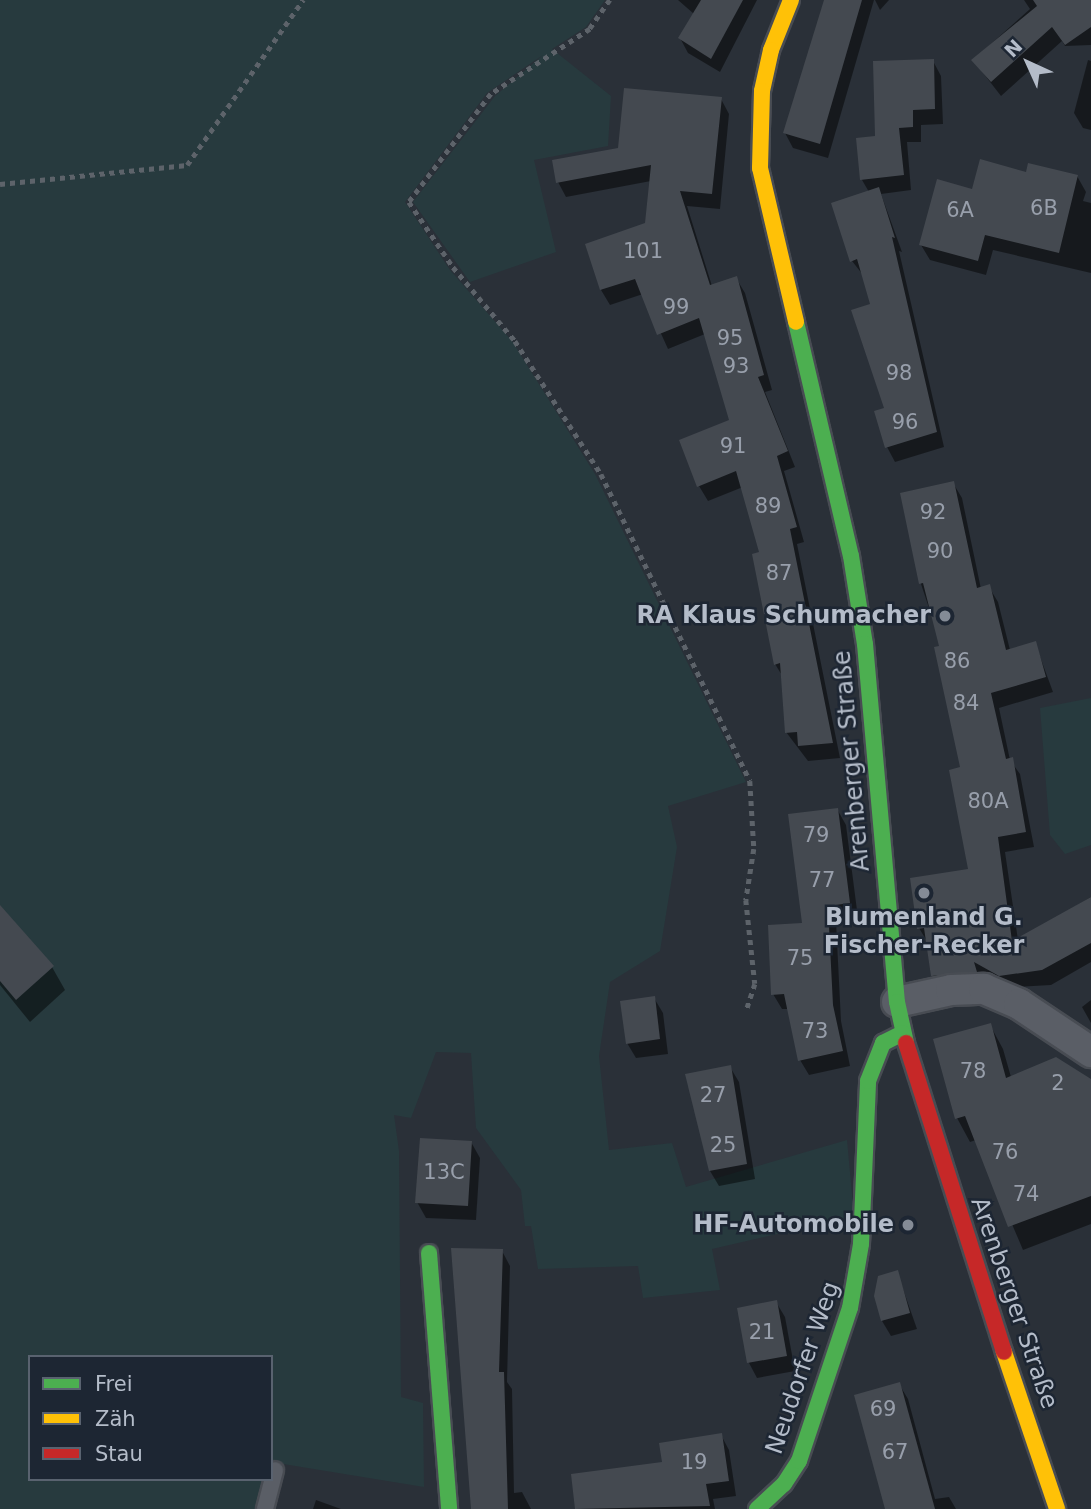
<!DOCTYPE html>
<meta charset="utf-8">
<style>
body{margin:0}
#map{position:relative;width:1091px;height:1509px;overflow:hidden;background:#2a3038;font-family:"DejaVu Sans",sans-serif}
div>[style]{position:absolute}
.green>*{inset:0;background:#273a3e}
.shadow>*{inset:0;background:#0007}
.building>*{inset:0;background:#444950}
.path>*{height:4.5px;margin-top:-2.25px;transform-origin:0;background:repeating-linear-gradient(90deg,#5d636a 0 5px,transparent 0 10px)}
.roads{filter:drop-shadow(2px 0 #484c53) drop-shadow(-2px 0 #484c53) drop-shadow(0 2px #484c53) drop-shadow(0 -2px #484c53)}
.lane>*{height:16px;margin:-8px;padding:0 8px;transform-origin:8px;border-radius:8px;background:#5a5e66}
.street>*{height:30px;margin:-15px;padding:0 15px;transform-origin:15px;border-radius:15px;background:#5a5e66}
.fast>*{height:16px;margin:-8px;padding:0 8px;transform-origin:8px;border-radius:8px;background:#4caf50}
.slow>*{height:16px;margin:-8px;padding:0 8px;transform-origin:8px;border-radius:8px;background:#ffc107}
.jam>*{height:16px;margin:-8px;padding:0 8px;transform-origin:8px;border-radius:8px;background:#c62828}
.dots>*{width:19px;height:19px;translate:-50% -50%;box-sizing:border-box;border:4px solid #1d2633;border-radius:50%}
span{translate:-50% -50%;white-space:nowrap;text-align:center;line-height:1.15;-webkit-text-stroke:5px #1d2633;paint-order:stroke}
.number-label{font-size:21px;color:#989fab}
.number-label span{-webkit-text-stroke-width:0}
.poi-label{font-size:24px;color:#b4bcc9;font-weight:700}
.right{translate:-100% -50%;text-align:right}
.street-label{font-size:24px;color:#b4bcc9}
.legend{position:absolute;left:28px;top:1355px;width:245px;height:126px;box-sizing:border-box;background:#1d2633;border:2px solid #59626f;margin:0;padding:9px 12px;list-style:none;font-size:21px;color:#b4bcc9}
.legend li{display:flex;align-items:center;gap:14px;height:35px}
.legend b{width:35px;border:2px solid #59626f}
.north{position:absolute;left:993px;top:28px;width:70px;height:70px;-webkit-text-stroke:5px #1d2633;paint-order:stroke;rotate:315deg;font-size:19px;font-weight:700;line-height:28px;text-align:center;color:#b4bcc9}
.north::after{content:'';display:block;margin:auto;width:24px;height:32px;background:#b4bcc9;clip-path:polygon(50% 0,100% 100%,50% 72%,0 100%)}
</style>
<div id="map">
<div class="green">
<i style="clip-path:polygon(0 0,605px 0,586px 27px,552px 49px,611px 96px,608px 146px,534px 160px,556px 252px,470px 282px,413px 202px,495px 96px,543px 55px,487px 93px,405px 202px,450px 270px,512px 341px,595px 474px,746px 782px,668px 806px,677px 847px,660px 951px,610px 982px,599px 1056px,609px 1150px,672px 1143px,686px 1187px,847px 1140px,854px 1216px,712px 1249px,720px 1290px,643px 1298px,638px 1266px,538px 1269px,531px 1226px,525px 1226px,521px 1190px,476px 1128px,471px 1053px,436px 1052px,411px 1118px,394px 1115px,399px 1151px,401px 1397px,423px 1403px,424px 1487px,271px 1462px,271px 1357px,30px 1357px,30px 1479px,264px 1479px,257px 1509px,0 1509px)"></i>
<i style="clip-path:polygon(1091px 698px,1091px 845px,1065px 854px,1050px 835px,1040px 708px)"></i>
</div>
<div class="shadow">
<i style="clip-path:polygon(678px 0,757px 0,720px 72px,688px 53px,680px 38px,694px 14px)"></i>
<i style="clip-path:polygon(826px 0,874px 0,828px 158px,793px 148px,785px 133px)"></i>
<i style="clip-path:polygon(875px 0,889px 0,880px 10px)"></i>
<i style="clip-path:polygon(1024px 0,1091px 0,1091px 45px,1065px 46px,1062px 41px,1001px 96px,973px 60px,1030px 9px)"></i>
<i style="clip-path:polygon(1088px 60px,1091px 61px,1091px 130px,1083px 128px,1074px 113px)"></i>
<i style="clip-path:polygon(933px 61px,941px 76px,943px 124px,921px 125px,921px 142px,907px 142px,911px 190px,881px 194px,902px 252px,899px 251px,944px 447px,895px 462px,887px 447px,886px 409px,872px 306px,863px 275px,852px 261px,869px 192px,862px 180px,877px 137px)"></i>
<i style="clip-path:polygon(721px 99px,729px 114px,720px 209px,687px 206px,712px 286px,736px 278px,745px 293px,772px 390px,765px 392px,795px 467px,784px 471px,804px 542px,797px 544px,840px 758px,808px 761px,786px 732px,783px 677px,775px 664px,761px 554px,743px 487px,708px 501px,699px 486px,731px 421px,705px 334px,668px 349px,643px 294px,610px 305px,601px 290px,647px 225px,651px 181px,566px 197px,558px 182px)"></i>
<i style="clip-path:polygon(1027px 174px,1077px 176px,1086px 192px,1083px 201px,1091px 203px,1091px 273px,993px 250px,986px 275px,930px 260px,921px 245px,973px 191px)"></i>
<i style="clip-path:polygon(953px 483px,962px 498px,981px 589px,989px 587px,998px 602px,1010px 650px,1035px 643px,1053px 692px,999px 708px,1010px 760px,1020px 774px,1034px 847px,1005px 852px,1018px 940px,1091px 897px,1091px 962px,1051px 985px,942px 991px,933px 976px,928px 943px,919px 928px,970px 871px,962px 769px,942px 647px,921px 584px,902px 494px)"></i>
<i style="clip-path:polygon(837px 809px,846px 825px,858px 918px,836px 921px,841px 1021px,850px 1066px,809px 1075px,800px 1060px,789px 1009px,782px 1009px,773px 994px,804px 925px)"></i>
<i style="clip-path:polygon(0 908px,52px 967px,65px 990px,30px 1022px,0 985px)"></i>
<i style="clip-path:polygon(654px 998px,663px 1013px,668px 1054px,636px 1058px,627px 1043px)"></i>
<i style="clip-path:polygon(1091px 1000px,1091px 1023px,1082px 1007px)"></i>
<i style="clip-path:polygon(990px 1025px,1003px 1049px,1011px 1077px,1091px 1081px,1091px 1224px,1023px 1250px,976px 1140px,970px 1142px,957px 1118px)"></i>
<i style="clip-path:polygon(730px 1067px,739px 1082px,755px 1179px,719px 1186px,710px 1171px)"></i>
<i style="clip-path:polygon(471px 1142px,480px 1158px,476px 1220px,426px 1218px,417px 1202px)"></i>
<i style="clip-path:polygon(502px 1251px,510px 1266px,507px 1382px,512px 1389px,514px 1493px,522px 1492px,531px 1509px,474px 1509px)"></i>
<i style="clip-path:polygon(897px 1272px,917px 1329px,891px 1336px,882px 1321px)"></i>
<i style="clip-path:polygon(776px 1302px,785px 1317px,795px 1371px,757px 1378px,749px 1363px)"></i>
<i style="clip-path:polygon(899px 1384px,908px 1399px,935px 1499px,949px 1497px,956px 1509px,887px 1509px)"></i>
<i style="clip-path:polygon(721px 1435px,729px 1450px,736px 1496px,713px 1499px,715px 1509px,577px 1509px,573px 1476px,664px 1464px)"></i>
<i style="clip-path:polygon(316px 1500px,341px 1509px,313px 1509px)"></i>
</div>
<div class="building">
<i style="clip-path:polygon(701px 0,743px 0,711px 59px,678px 38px)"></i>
<i style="clip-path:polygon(824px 0,862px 0,820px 144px,783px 133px)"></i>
<i style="clip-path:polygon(1033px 0,1091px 0,1091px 27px,1065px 45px,1052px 27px,991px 82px,971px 60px,1037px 6px)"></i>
<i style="clip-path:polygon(934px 59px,935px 109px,913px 110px,913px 127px,899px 128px,904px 175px,860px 180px,856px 138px,875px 136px,873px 61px)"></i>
<i style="clip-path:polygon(624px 88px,722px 97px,712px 194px,680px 191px,710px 285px,737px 276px,764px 375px,758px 377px,788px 451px,777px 456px,797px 527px,790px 529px,833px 743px,798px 746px,797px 732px,785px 733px,780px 663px,774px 665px,752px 554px,759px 552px,736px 471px,697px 487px,679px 440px,729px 420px,699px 318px,657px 335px,635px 279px,600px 290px,585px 244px,645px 223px,651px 165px,556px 183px,552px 160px,618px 148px)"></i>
<i style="clip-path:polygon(980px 159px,1026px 172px,1028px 163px,1078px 175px,1059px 253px,985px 235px,978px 261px,919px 245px,937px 179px,972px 189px)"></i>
<i style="clip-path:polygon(879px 187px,895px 238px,892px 237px,937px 432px,885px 448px,874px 411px,884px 408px,851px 310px,870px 304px,857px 259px,850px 262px,831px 203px)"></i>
<i style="clip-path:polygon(954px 481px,977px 588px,990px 584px,1006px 650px,1036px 641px,1046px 677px,991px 693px,1006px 759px,1013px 757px,1026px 832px,998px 837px,1012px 941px,1091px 897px,1091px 943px,1042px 970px,999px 976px,974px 962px,977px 972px,931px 976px,924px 928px,917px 929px,910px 878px,968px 869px,949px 770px,960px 767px,934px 647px,939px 646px,923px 583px,919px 584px,900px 493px)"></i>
<i style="clip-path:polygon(838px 808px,850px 903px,828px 906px,833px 1005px,843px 1051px,798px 1061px,784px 994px,771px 995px,768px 925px,802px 923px,788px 814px)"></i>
<i style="clip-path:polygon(0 905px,54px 966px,16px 1000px,0 981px)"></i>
<i style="clip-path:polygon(655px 996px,660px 1039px,626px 1044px,620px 1001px)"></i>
<i style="clip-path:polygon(991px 1023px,1006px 1078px,1056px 1057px,1091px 1079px,1091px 1196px,1008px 1227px,965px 1116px,955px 1119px,933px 1039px)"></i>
<i style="clip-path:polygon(731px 1065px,747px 1164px,709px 1171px,685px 1074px)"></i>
<i style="clip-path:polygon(420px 1138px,472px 1141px,468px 1206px,415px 1203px)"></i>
<i style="clip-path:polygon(451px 1248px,503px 1249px,499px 1372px,504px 1372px,508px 1509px,471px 1509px)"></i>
<i style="clip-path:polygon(898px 1270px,910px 1313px,881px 1321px,874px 1296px,878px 1276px)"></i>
<i style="clip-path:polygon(777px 1300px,787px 1356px,747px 1363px,737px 1308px)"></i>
<i style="clip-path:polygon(900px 1382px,935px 1509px,885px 1509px,854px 1395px)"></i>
<i style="clip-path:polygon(722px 1433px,729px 1481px,706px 1484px,710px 1506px,575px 1509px,571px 1474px,662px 1462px,659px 1443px)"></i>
</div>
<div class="path">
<i style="left:610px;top:0;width:35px;rotate:125deg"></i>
<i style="left:590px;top:29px;width:118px;rotate:146.7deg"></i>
<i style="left:491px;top:94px;width:136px;rotate:127.2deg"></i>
<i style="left:409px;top:202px;width:78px;rotate:55.9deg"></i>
<i style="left:453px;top:267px;width:97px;rotate:50deg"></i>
<i style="left:515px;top:341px;width:158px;rotate:57.1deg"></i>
<i style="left:601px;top:474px;width:341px;rotate:64.1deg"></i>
<i style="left:750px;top:781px;width:68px;rotate:86.6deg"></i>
<i style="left:754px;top:849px;width:52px;rotate:98.9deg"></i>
<i style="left:746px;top:900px;width:84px;rotate:83.9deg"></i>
<i style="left:755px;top:984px;width:26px;rotate:108deg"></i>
<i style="left:0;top:184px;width:188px;rotate:-5.8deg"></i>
<i style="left:187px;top:165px;width:202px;rotate:-54.9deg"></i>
</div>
<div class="roads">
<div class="lane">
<i style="left:265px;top:1509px;width:40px;rotate:-75.6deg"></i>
</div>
<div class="street">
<i style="left:897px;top:1002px;width:55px;rotate:-12.5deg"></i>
<i style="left:951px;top:990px;width:33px;rotate:-2deg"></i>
<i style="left:984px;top:989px;width:38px;rotate:23deg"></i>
<i style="left:1019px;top:1004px;width:87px;rotate:33.7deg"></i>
</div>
<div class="fast">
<i style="left:796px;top:322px;width:240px;rotate:76.8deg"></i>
<i style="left:851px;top:556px;width:89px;rotate:81deg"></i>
<i style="left:865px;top:644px;width:359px;rotate:84.9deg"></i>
<i style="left:897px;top:1002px;width:42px;rotate:77.6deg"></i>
<i style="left:429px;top:1253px;width:257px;rotate:85.5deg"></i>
<i style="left:757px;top:1509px;width:37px;rotate:-43deg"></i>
<i style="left:784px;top:1484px;width:27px;rotate:-57deg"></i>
<i style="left:799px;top:1461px;width:161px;rotate:-71.6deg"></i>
<i style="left:850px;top:1308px;width:65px;rotate:-80.2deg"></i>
<i style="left:861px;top:1244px;width:163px;rotate:-87.5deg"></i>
<i style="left:868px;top:1081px;width:41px;rotate:-68.5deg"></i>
<i style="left:883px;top:1043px;width:22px;rotate:-27deg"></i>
</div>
<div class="slow">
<i style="left:791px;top:0;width:54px;rotate:111.8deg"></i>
<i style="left:771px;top:50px;width:42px;rotate:102.4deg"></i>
<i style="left:762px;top:91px;width:77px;rotate:91.5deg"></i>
<i style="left:760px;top:168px;width:158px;rotate:76.8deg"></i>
<i style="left:1004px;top:1352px;width:166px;rotate:71.3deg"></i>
</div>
<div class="jam">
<i style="left:906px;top:1043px;width:324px;rotate:72.4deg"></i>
</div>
</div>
<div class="dots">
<i style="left:945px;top:616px;background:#848b96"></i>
<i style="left:924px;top:893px;background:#848b96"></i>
<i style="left:908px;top:1225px;background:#848b96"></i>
</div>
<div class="number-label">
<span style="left:1044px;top:208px">6B</span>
<span style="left:960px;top:210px">6A</span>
<span style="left:643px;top:251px">101</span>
<span style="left:676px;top:307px">99</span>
<span style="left:730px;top:338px">95</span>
<span style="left:736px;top:366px">93</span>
<span style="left:899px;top:373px">98</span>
<span style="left:905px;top:422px">96</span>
<span style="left:733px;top:446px">91</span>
<span style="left:768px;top:506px">89</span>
<span style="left:933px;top:512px">92</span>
<span style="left:940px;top:551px">90</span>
<span style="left:779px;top:573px">87</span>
<span style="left:957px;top:661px">86</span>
<span style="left:966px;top:703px">84</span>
<span style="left:988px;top:801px">80A</span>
<span style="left:816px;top:835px">79</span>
<span style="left:822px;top:880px">77</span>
<span style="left:800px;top:958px">75</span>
<span style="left:815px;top:1031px">73</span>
<span style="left:973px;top:1071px">78</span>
<span style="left:1058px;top:1083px">2</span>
<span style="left:713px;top:1095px">27</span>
<span style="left:723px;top:1145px">25</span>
<span style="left:1005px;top:1152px">76</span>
<span style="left:444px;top:1172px">13C</span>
<span style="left:1026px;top:1194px">74</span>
<span style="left:762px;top:1332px">21</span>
<span style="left:883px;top:1409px">69</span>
<span style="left:895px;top:1452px">67</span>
<span style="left:694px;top:1462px">19</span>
</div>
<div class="poi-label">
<span class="right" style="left:931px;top:616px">RA Klaus Schumacher</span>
<span style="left:924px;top:932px">Blumenland G.<br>Fischer-Recker</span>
<span class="right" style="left:894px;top:1225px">HF-Automobile</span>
</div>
<div class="street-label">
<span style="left:852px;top:761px;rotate:-95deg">Arenberger Straße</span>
<span style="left:1014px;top:1303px;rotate:71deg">Arenberger Straße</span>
<span style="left:803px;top:1368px;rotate:-71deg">Neudorfer Weg</span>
</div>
<ul class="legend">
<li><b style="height:9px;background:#4caf50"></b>Frei</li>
<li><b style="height:9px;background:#ffc107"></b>Zäh</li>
<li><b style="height:9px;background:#c62828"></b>Stau</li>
</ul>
<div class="north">N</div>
</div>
